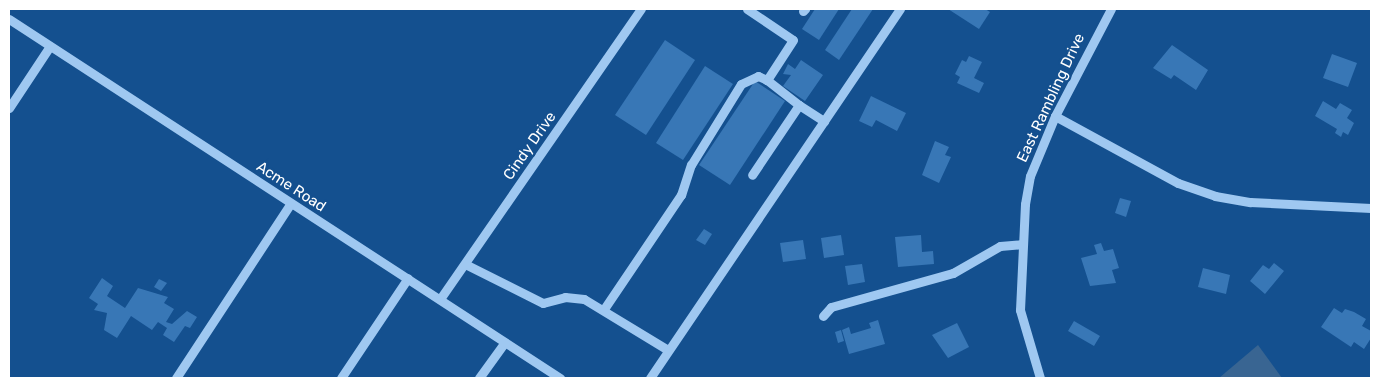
<!DOCTYPE html>
<style>
body{margin:0}
#map{position:relative;width:1380px;height:387px;overflow:hidden;background:#14508f;font-family:Rubik,sans-serif}
div>[style]{position:absolute}
.water>*{inset:0;background:#396592}
.building>*{inset:0;background:#3877b6}
.minor>*{height:9px;margin:-4.5px;padding:0 4.5px;transform-origin:4.5px;border-radius:4.5px;background:#9fc8f1}
span{translate:-50% -50%;white-space:nowrap;text-align:center;line-height:1.15;-webkit-text-stroke:4.5px #14508f;paint-order:stroke}
.street-label{font-size:15px;color:#fff}
.frame{position:absolute;inset:0;border:10px solid #fff;pointer-events:none}
</style>
<div id="map">
<div class="water">
<i style="clip-path:polygon(1258px 345px,1282px 378px,1219px 378px)"></i>
</div>
<div class="building">
<i style="clip-path:polygon(815px 9px,839px 9px,819px 40px,802px 29px)"></i>
<i style="clip-path:polygon(852px 9px,873px 9px,839px 60px,825px 50px)"></i>
<i style="clip-path:polygon(948px 9px,985px 9px,990px 12px,979px 29px)"></i>
<i style="clip-path:polygon(665px 40px,695px 60px,646px 135px,615px 115px)"></i>
<i style="clip-path:polygon(1172px 45px,1208px 70px,1196px 90px,1174px 75px,1171px 79px,1153px 68px)"></i>
<i style="clip-path:polygon(1332px 54px,1357px 63px,1348px 87px,1323px 78px)"></i>
<i style="clip-path:polygon(969px 56px,982px 62px,974px 78px,984px 83px,979px 93px,957px 83px,960px 77px,955px 74px,962px 60px,966px 62px)"></i>
<i style="clip-path:polygon(801px 60px,823px 75px,805px 101px,783px 86px,791px 75px,783px 74px,788px 64px,795px 69px)"></i>
<i style="clip-path:polygon(705px 66px,733px 84px,683px 160px,656px 143px)"></i>
<i style="clip-path:polygon(755px 81px,785px 101px,730px 185px,699px 165px)"></i>
<i style="clip-path:polygon(871px 96px,906px 113px,897px 131px,876px 120px,872px 127px,859px 121px)"></i>
<i style="clip-path:polygon(1323px 101px,1336px 109px,1340px 103px,1352px 110px,1347px 118px,1354px 123px,1348px 135px,1343px 132px,1341px 137px,1335px 133px,1337px 129px,1315px 116px)"></i>
<i style="clip-path:polygon(935px 141px,949px 147px,945px 155px,951px 157px,939px 183px,922px 175px)"></i>
<i style="clip-path:polygon(1120px 198px,1131px 201px,1126px 217px,1115px 213px)"></i>
<i style="clip-path:polygon(704px 229px,712px 234px,705px 245px,696px 240px)"></i>
<i style="clip-path:polygon(841px 235px,844px 255px,824px 258px,821px 238px)"></i>
<i style="clip-path:polygon(921px 235px,922px 252px,933px 251px,934px 264px,898px 267px,895px 237px)"></i>
<i style="clip-path:polygon(803px 240px,806px 259px,783px 262px,780px 243px)"></i>
<i style="clip-path:polygon(1101px 243px,1104px 251px,1113px 249px,1119px 268px,1112px 270px,1116px 283px,1090px 286px,1081px 258px,1097px 254px,1094px 245px)"></i>
<i style="clip-path:polygon(1274px 263px,1284px 271px,1265px 294px,1250px 281px,1263px 265px,1269px 269px)"></i>
<i style="clip-path:polygon(862px 264px,865px 282px,848px 285px,845px 266px)"></i>
<i style="clip-path:polygon(1203px 268px,1230px 275px,1226px 294px,1198px 287px)"></i>
<i style="clip-path:polygon(102px 278px,113px 286px,107px 296px,125px 308px,138px 288px,168px 297px,164px 303px,174px 309px,166px 322px,172px 324px,187px 311px,197px 317px,190px 328px,185px 326px,174px 342px,163px 335px,167px 328px,158px 322px,152px 330px,131px 316px,117px 338px,104px 330px,107px 313px,94px 310px,98px 304px,89px 298px)"></i>
<i style="clip-path:polygon(159px 279px,167px 283px,161px 291px,154px 287px)"></i>
<i style="clip-path:polygon(1334px 308px,1342px 313px,1345px 309px,1354px 312px,1366px 319px,1362px 326px,1371px 331px,1371px 338px,1364px 349px,1354px 342px,1351px 347px,1321px 327px)"></i>
<i style="clip-path:polygon(878px 320px,885px 344px,849px 354px,842px 330px,849px 327px,851px 334px,871px 328px,869px 323px)"></i>
<i style="clip-path:polygon(1074px 321px,1100px 336px,1094px 346px,1068px 331px)"></i>
<i style="clip-path:polygon(957px 323px,969px 347px,948px 358px,932px 335px)"></i>
<i style="clip-path:polygon(841px 330px,844px 341px,838px 343px,835px 332px)"></i>
</div>
<div class="minor">
<i style="left:747px;top:9px;width:55px;rotate:34deg"></i>
<i style="left:793px;top:40px;width:48px;rotate:123deg"></i>
<i style="left:767px;top:80px;width:41px;rotate:38deg"></i>
<i style="left:799px;top:105px;width:84px;rotate:123.9deg"></i>
<i style="left:803px;top:11px;width:3px;rotate:-45deg"></i>
<i style="left:9px;top:19px;width:658px;rotate:33.09deg"></i>
<i style="left:799px;top:105px;width:30px;rotate:33deg"></i>
<i style="left:9px;top:108px;width:74px;rotate:-56.5deg"></i>
<i style="left:1055px;top:116px;width:140px;rotate:28.6deg"></i>
<i style="left:1178px;top:183px;width:39px;rotate:19deg"></i>
<i style="left:1215px;top:196px;width:36px;rotate:10deg"></i>
<i style="left:1250px;top:202px;width:121px;rotate:2.8deg"></i>
<i style="left:465px;top:264px;width:87px;rotate:26.6deg"></i>
<i style="left:543px;top:303px;width:23px;rotate:-15deg"></i>
<i style="left:565px;top:297px;width:19px;rotate:6deg"></i>
<i style="left:584px;top:299px;width:98px;rotate:31.3deg"></i>
<i style="left:440px;top:299px;width:353px;rotate:-55.3deg"></i>
<i style="left:604px;top:309px;width:138px;rotate:-56deg"></i>
<i style="left:681px;top:195px;width:32px;rotate:-72deg"></i>
<i style="left:691px;top:165px;width:95px;rotate:-58.3deg"></i>
<i style="left:741px;top:84px;width:19px;rotate:-25deg"></i>
<i style="left:758px;top:76px;width:10px;rotate:24deg"></i>
<i style="left:823px;top:316px;width:12px;rotate:-48deg"></i>
<i style="left:831px;top:307px;width:127px;rotate:-15.6deg"></i>
<i style="left:953px;top:273px;width:54px;rotate:-29.9deg"></i>
<i style="left:1000px;top:246px;width:21px;rotate:-5deg"></i>
<i style="left:176px;top:378px;width:209px;rotate:-56.7deg"></i>
<i style="left:341px;top:378px;width:120px;rotate:-56.2deg"></i>
<i style="left:479px;top:378px;width:44px;rotate:-54.2deg"></i>
<i style="left:650px;top:378px;width:446px;rotate:-55.9deg"></i>
<i style="left:1040px;top:378px;width:71px;rotate:-106.4deg"></i>
<i style="left:1020px;top:310px;width:106px;rotate:-87.3deg"></i>
<i style="left:1025px;top:204px;width:28px;rotate:-80deg"></i>
<i style="left:1030px;top:176px;width:65px;rotate:-67.4deg"></i>
<i style="left:1055px;top:116px;width:121px;rotate:-62.4deg"></i>
</div>
<div class="street-label">
<span style="left:1051px;top:98px;rotate:-65deg">East Rambling Drive</span>
<span style="left:530px;top:146px;rotate:-55deg">Cindy Drive</span>
<span style="left:291px;top:187px;rotate:33deg">Acme Road</span>
</div>
<div class="frame"></div>
</div>
